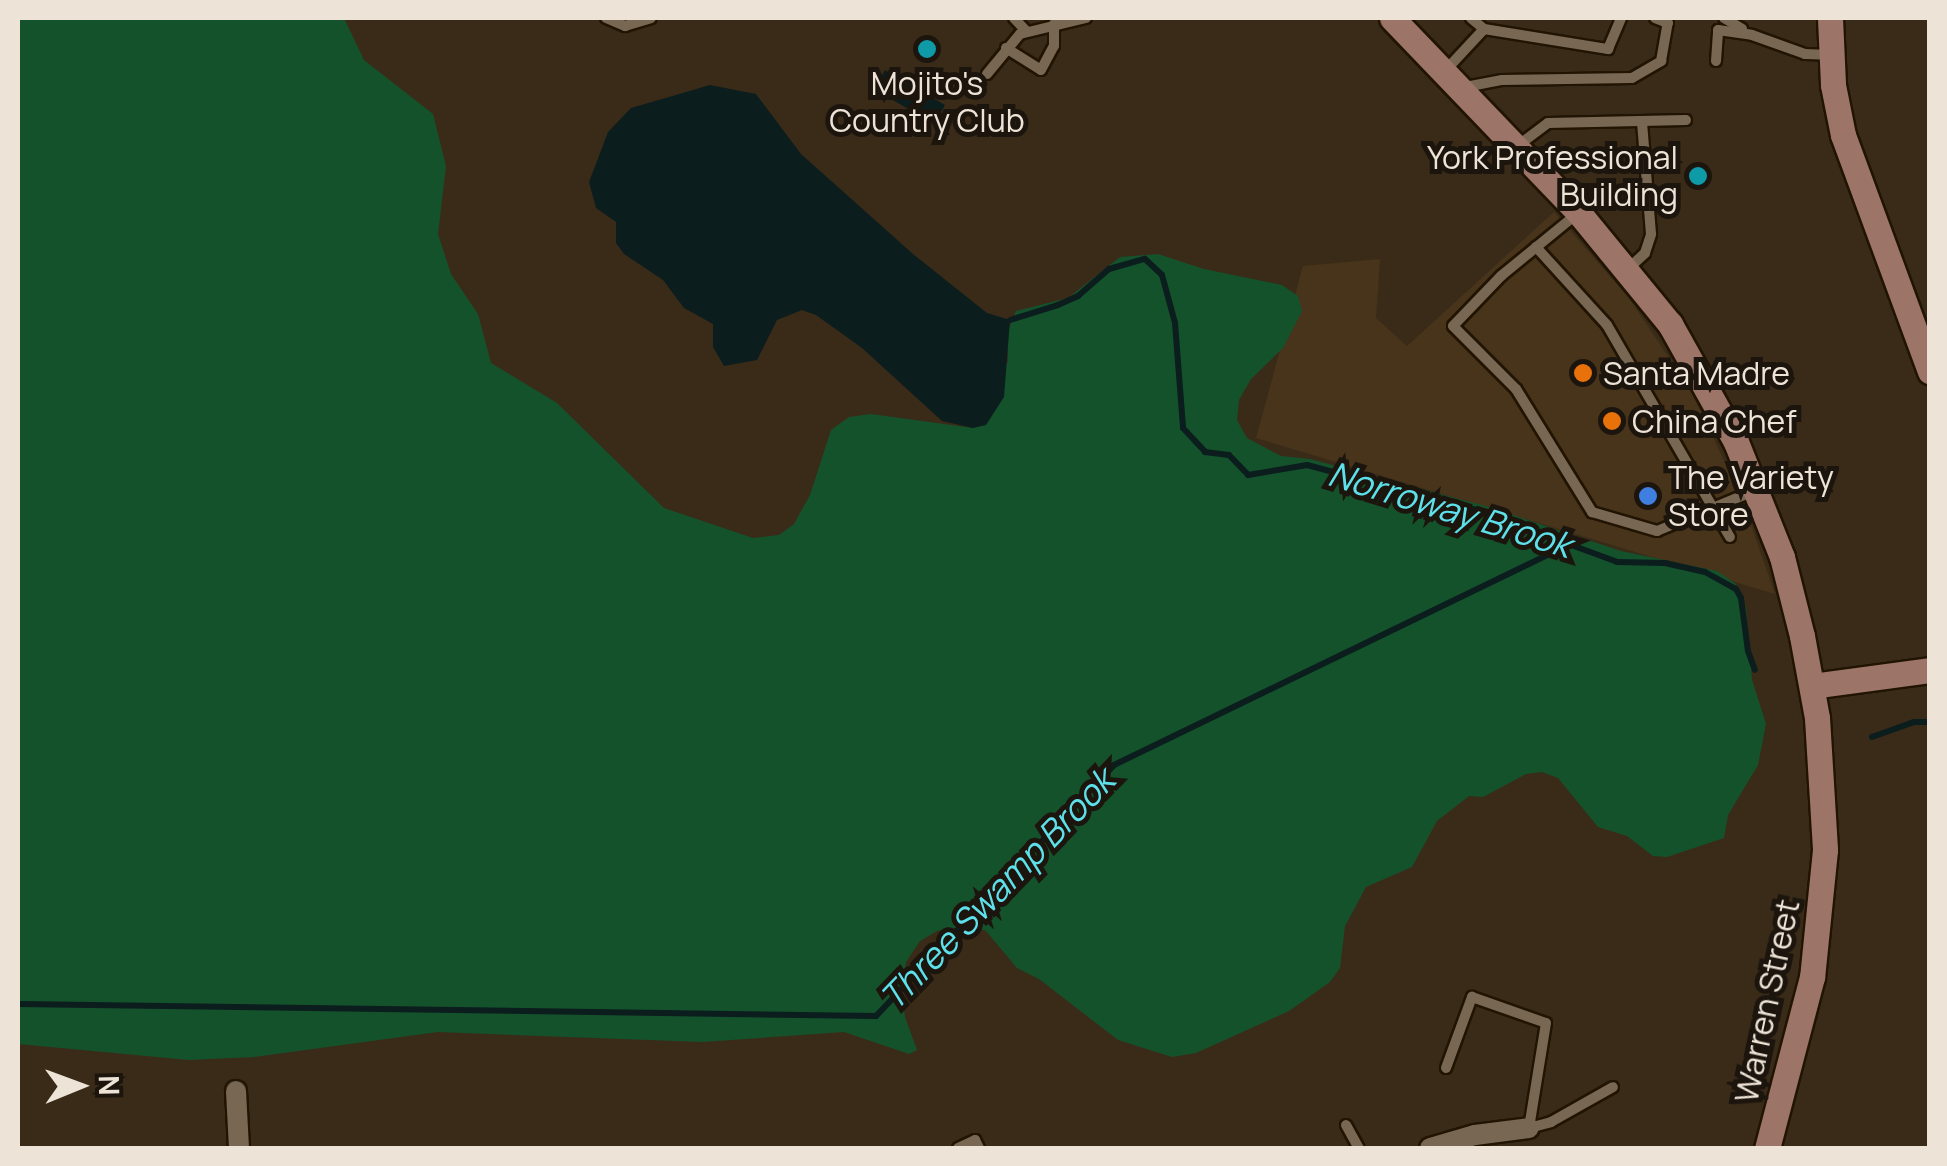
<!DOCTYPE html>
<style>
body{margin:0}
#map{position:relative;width:1947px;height:1166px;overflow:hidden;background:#3a2b18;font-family:Manrope,sans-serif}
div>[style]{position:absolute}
.built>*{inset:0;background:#47341a}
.green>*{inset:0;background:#14522c}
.water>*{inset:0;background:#0c1d1e}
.stream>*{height:6px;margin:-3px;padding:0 3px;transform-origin:3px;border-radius:3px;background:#0c1d1e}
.roads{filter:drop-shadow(2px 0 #211402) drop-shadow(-2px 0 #211402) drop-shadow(0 2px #211402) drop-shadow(0 -2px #211402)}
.lane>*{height:10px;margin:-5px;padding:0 5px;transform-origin:5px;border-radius:5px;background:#786752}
.street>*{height:20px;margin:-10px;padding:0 10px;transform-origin:10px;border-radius:10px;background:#786752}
.secondary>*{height:25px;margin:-12.5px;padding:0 12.5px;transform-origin:12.5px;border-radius:12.5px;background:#9d7568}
.dots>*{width:28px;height:28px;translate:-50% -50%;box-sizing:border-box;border:5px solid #1c150d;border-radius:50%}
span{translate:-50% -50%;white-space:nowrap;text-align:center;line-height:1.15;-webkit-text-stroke:10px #1c150d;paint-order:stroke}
.poi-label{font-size:32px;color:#ede3d7}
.right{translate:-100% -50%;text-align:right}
.left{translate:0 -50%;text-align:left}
.street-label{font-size:32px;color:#ede3d7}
.water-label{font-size:35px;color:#5de0ea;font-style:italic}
.frame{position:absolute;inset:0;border:20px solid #ede3d7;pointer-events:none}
.north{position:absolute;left:30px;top:1036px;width:100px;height:100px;-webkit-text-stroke:8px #1c150d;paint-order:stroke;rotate:89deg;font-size:28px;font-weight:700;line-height:40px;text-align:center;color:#ede3d7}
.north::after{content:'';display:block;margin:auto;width:35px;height:45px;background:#ede3d7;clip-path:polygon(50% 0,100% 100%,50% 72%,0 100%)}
</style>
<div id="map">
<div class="built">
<i style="clip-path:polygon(1554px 212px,1629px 298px,1690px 389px,1741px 496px,1775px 594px,1256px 438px,1303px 266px,1380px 259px,1376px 318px,1407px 346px)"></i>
</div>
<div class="green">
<i style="clip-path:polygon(21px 18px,344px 18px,364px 60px,433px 114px,446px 166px,438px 234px,451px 274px,478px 314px,491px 363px,557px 403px,664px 508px,753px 538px,779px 535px,794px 524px,810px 495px,831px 430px,849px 417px,871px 414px,973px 428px,1008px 361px,1007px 333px,1016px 311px,1068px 298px,1120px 257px,1158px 254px,1204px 269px,1282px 285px,1298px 296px,1302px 311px,1283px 348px,1251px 379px,1239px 400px,1237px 420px,1247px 438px,1281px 456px,1310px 459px,1489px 507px,1621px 551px,1717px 571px,1736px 584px,1746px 608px,1752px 680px,1766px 724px,1758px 765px,1728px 815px,1724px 838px,1667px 857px,1653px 856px,1627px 836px,1598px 827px,1558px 778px,1542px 772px,1526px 774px,1483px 797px,1469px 796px,1437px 821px,1412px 867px,1366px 887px,1345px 926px,1340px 968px,1330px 982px,1289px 1011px,1196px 1053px,1172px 1057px,1118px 1040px,1039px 979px,1017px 968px,986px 931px,970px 925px,937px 931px,920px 941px,906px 962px,901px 988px,905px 1017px,917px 1050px,909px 1054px,844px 1032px,702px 1042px,438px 1032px,254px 1057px,189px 1060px,18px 1044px,18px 21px)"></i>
</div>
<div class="water">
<i style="clip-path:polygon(885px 70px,945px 105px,934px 124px,919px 116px,917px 119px,908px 114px,910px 110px,874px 89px)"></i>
<i style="clip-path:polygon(710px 85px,756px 94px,801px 154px,913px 254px,987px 313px,1010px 320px,1004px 397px,986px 425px,973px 428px,942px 421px,862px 348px,816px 315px,802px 310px,777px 320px,757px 360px,724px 366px,713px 347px,713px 324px,684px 308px,663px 280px,624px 254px,616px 243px,616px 222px,596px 208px,589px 182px,608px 132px,631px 108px)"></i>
</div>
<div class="stream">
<i style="left:1010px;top:320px;width:50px;rotate:-17.4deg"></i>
<i style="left:1058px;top:305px;width:22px;rotate:-24deg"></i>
<i style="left:1078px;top:296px;width:41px;rotate:-41.1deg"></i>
<i style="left:1109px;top:269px;width:37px;rotate:-16deg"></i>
<i style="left:1145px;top:259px;width:23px;rotate:43deg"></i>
<i style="left:1162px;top:275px;width:50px;rotate:74.8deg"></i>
<i style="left:1175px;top:323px;width:105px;rotate:85.6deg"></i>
<i style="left:1183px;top:428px;width:33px;rotate:47deg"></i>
<i style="left:1205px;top:452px;width:24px;rotate:7deg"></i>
<i style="left:1229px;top:455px;width:28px;rotate:46deg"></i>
<i style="left:1248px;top:475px;width:60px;rotate:-9.6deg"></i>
<i style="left:1307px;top:465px;width:175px;rotate:14.9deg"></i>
<i style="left:1476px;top:510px;width:150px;rotate:20.2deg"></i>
<i style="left:1617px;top:562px;width:48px;rotate:1.2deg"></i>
<i style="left:1665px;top:563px;width:41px;rotate:12.7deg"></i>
<i style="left:1705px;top:572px;width:35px;rotate:29deg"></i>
<i style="left:1736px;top:589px;width:10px;rotate:61deg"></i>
<i style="left:1741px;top:598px;width:53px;rotate:82.5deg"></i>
<i style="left:1748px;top:651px;width:20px;rotate:70deg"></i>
<i style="left:1872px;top:737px;width:45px;rotate:-19.7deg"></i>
<i style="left:1914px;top:722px;width:16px"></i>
<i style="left:18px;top:1004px;width:858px;rotate:0.8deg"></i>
<i style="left:876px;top:1016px;width:346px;rotate:-46.5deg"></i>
<i style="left:1114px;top:765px;width:502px;rotate:-25.85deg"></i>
</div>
<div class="roads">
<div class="lane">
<i style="left:606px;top:18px;width:21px;rotate:23deg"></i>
<i style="left:625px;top:26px;width:27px;rotate:-17deg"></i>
<i style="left:1014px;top:18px;width:18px;rotate:47deg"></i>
<i style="left:1724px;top:18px;width:21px;rotate:31deg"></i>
<i style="left:1484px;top:29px;width:126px;rotate:9.2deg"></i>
<i style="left:1608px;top:49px;width:34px;rotate:-67deg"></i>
<i style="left:1006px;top:48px;width:41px;rotate:32.2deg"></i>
<i style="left:1041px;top:70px;width:27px;rotate:-62deg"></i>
<i style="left:1054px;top:46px;width:22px;rotate:-90deg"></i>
<i style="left:1716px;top:61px;width:31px;rotate:-86deg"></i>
<i style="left:1718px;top:30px;width:34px;rotate:8deg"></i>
<i style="left:1752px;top:35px;width:56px;rotate:19.7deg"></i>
<i style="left:1805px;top:54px;width:25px;rotate:2deg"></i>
<i style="left:1445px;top:71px;width:57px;rotate:-47.1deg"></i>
<i style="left:1484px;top:29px;width:17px;rotate:-140deg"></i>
<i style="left:987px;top:74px;width:52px;rotate:-50.5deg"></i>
<i style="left:1020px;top:34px;width:68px;rotate:-13.6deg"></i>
<i style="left:1460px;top:88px;width:43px;rotate:-10.8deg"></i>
<i style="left:1502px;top:80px;width:130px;rotate:-0.9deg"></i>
<i style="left:1632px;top:78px;width:34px;rotate:-30deg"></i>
<i style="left:1661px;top:61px;width:39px;rotate:-80deg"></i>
<i style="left:1668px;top:23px;width:14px;rotate:-159deg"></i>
<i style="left:1516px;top:147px;width:40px;rotate:-37deg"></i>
<i style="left:1548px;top:123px;width:138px;rotate:-1.2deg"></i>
<i style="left:1578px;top:213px;width:99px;rotate:140.7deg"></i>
<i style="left:1501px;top:276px;width:69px;rotate:133.8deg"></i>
<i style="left:1453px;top:326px;width:89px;rotate:45deg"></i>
<i style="left:1516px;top:389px;width:145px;rotate:58.3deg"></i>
<i style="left:1592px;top:512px;width:68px;rotate:16.3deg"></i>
<i style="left:1657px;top:531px;width:107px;rotate:-22.5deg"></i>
<i style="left:1536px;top:247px;width:105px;rotate:47.7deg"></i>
<i style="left:1607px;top:325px;width:245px;rotate:59.9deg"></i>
<i style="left:1629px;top:268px;width:22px;rotate:-43deg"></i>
<i style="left:1645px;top:253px;width:20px;rotate:-72deg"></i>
<i style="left:1651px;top:234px;width:111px;rotate:-94.6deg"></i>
<i style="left:1446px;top:1068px;width:76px;rotate:-69.9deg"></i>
<i style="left:1472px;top:997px;width:78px;rotate:19.4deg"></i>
<i style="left:1546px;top:1023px;width:106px;rotate:99.2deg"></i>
<i style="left:1529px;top:1128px;width:23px;rotate:-15deg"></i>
<i style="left:1551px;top:1122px;width:71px;rotate:-29.4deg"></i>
<i style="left:1346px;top:1125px;width:26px;rotate:61deg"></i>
<i style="left:958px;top:1148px;width:19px;rotate:-25deg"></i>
<i style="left:975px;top:1140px;width:9px;rotate:63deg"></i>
</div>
<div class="street">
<i style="left:236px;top:1091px;width:57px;rotate:87deg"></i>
<i style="left:1430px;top:1148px;width:47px;rotate:-16.1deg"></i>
<i style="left:1475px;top:1135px;width:54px;rotate:-7.4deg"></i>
</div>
<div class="secondary">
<i style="left:1392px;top:18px;width:270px;rotate:46.2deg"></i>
<i style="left:1579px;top:213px;width:144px;rotate:50.7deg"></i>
<i style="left:1670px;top:324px;width:135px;rotate:60.8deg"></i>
<i style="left:1736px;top:442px;width:124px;rotate:68.2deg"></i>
<i style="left:1782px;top:557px;width:81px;rotate:75.8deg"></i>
<i style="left:1802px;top:636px;width:83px;rotate:79.6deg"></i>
<i style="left:1817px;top:718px;width:132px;rotate:86.5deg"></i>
<i style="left:1825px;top:850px;width:128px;rotate:95.8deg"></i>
<i style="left:1812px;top:977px;width:177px;rotate:104.7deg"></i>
<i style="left:1830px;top:18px;width:67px;rotate:87.4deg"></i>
<i style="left:1833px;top:85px;width:51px;rotate:78.7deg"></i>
<i style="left:1843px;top:135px;width:252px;rotate:69.8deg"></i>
<i style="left:1812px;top:686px;width:119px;rotate:-7.7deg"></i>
</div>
</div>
<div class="dots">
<i style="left:927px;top:49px;background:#0f9aa8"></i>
<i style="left:1698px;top:176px;background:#0f9aa8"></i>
<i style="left:1583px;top:373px;background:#e8710a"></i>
<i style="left:1612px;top:421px;background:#e8710a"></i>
<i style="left:1648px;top:496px;background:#3f7fe0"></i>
</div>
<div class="poi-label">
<span style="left:927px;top:102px">Mojito's<br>Country Club</span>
<span class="right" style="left:1678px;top:176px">York Professional<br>Building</span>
<span class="left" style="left:1603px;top:373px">Santa Madre</span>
<span class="left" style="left:1632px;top:421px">China Chef</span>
<span class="left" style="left:1668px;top:496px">The Variety<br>Store</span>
</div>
<div class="street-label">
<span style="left:1767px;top:1001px;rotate:-78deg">Warren Street</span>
</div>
<div class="water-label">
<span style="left:1450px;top:509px;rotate:17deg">Norroway Brook</span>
<span style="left:997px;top:889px;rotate:-46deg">Three Swamp Brook</span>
</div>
<div class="frame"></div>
<div class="north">N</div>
</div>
